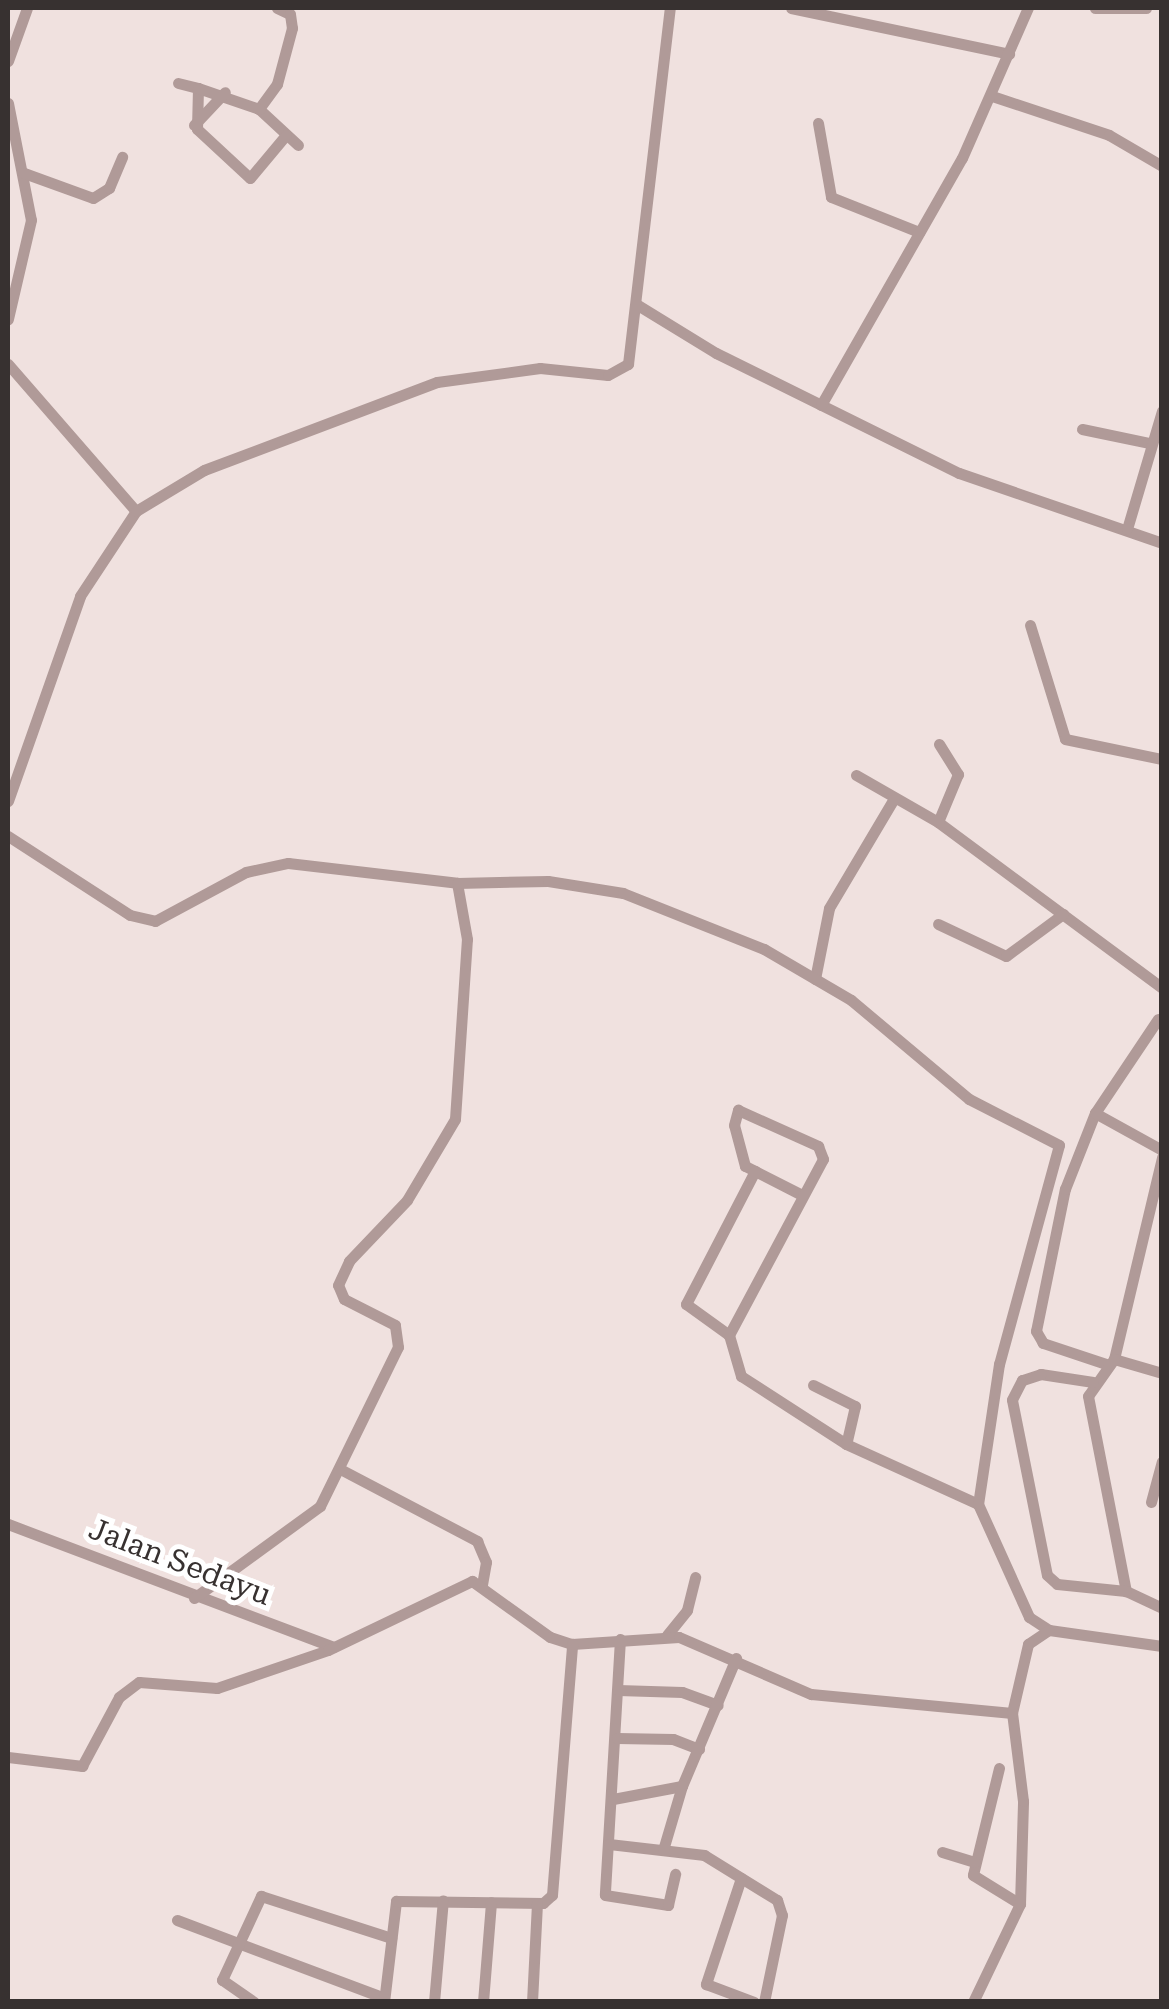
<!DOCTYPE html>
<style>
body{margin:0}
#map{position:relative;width:1169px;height:2009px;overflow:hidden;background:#f0e1df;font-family:"Roboto Serif",serif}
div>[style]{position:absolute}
.minor>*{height:11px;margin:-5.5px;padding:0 5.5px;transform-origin:5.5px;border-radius:5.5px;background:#b09a98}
span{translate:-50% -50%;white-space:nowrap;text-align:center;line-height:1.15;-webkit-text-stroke:10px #fff;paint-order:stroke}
.street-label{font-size:30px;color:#373130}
.frame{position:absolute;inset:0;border:10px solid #373130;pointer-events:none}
</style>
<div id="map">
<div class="minor">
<i style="left:277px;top:8px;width:14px;rotate:25deg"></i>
<i style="left:290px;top:14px;width:14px;rotate:82deg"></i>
<i style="left:292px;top:28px;width:58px;rotate:105deg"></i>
<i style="left:277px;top:84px;width:31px;rotate:126deg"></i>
<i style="left:259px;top:109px;width:53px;rotate:42.7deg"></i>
<i style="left:791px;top:8px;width:223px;rotate:11.9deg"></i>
<i style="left:1095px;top:8px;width:51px"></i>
<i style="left:8px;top:61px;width:56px;rotate:-70.3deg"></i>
<i style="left:178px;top:83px;width:21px;rotate:14deg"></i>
<i style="left:198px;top:88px;width:41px;rotate:91.4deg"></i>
<i style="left:197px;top:129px;width:72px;rotate:42.8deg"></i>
<i style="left:250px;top:178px;width:56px;rotate:-50.1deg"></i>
<i style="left:198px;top:88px;width:65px;rotate:19deg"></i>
<i style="left:992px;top:96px;width:123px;rotate:18.4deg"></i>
<i style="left:1109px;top:135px;width:61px;rotate:30.3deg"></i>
<i style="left:8px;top:103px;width:119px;rotate:78.9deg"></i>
<i style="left:31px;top:220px;width:102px;rotate:103.1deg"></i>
<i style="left:818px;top:123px;width:75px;rotate:80deg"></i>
<i style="left:831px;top:197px;width:95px;rotate:21.7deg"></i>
<i style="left:194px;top:125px;width:45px;rotate:-46.8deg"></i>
<i style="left:24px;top:173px;width:73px;rotate:19.9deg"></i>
<i style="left:93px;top:198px;width:19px;rotate:-32deg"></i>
<i style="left:109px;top:188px;width:34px;rotate:-67deg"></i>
<i style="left:636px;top:304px;width:94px;rotate:31.5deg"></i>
<i style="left:716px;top:353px;width:271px;rotate:26.3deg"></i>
<i style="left:959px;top:473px;width:215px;rotate:19deg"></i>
<i style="left:8px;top:364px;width:195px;rotate:49deg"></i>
<i style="left:821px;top:405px;width:284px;rotate:-60.3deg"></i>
<i style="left:962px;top:158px;width:164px;rotate:-66.3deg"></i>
<i style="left:1082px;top:429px;width:68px;rotate:11.8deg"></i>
<i style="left:1127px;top:529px;width:123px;rotate:-73.5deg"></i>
<i style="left:1030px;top:625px;width:119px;rotate:72.9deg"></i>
<i style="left:1065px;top:739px;width:99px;rotate:11.7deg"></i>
<i style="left:939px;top:744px;width:36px;rotate:58deg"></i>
<i style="left:958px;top:774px;width:52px;rotate:112.6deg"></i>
<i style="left:938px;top:822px;width:279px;rotate:36.5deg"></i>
<i style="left:856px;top:775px;width:95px;rotate:29.8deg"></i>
<i style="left:8px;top:801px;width:217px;rotate:-70.6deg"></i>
<i style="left:80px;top:596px;width:102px;rotate:-56.6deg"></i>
<i style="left:136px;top:511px;width:79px;rotate:-31.1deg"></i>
<i style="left:204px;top:470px;width:249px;rotate:-20.7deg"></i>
<i style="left:437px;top:382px;width:104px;rotate:-7.7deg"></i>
<i style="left:540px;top:368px;width:68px;rotate:5.9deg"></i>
<i style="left:608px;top:375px;width:23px;rotate:-29deg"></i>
<i style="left:628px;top:364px;width:358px;rotate:-83.3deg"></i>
<i style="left:8px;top:836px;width:145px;rotate:32.9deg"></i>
<i style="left:130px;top:915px;width:26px;rotate:13deg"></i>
<i style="left:155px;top:921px;width:103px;rotate:-28.3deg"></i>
<i style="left:246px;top:872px;width:43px;rotate:-12.1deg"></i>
<i style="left:288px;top:863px;width:170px;rotate:6.7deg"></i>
<i style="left:938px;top:924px;width:75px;rotate:25.2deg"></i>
<i style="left:1006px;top:956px;width:71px;rotate:-36.4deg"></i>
<i style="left:815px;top:979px;width:72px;rotate:-78.8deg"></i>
<i style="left:829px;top:908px;width:126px;rotate:-59.3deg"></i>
<i style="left:1095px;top:1113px;width:113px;rotate:-56.2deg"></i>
<i style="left:802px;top:1195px;width:64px;rotate:-153deg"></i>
<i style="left:745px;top:1166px;width:42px;rotate:-105deg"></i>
<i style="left:734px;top:1125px;width:16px;rotate:-75deg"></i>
<i style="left:738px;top:1110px;width:88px;rotate:24.2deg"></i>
<i style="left:818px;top:1146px;width:14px;rotate:69deg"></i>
<i style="left:823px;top:1159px;width:200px;rotate:118.1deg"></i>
<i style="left:729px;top:1335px;width:43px;rotate:73.7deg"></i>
<i style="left:741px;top:1376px;width:125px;rotate:32.9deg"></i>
<i style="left:846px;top:1444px;width:145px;rotate:24.4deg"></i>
<i style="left:729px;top:1335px;width:53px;rotate:-144.2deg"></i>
<i style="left:686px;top:1304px;width:150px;rotate:-62.6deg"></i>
<i style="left:1114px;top:1359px;width:208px;rotate:-76.6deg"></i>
<i style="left:1109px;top:1365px;width:70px;rotate:-161.6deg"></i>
<i style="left:1043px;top:1343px;width:14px;rotate:-120deg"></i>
<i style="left:1036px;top:1331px;width:145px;rotate:-78.5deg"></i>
<i style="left:1065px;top:1189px;width:82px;rotate:-68.5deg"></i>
<i style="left:1095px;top:1113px;width:77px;rotate:28.9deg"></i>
<i style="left:1162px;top:1373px;width:50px;rotate:-163.7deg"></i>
<i style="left:1114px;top:1359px;width:45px;rotate:125.1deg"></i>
<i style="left:1088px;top:1396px;width:199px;rotate:79deg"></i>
<i style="left:1126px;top:1591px;width:40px;rotate:25deg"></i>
<i style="left:1093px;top:1382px;width:53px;rotate:-171.3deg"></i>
<i style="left:1041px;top:1374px;width:20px;rotate:162deg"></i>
<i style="left:1022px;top:1380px;width:22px;rotate:117deg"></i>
<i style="left:1012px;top:1400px;width:178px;rotate:78.7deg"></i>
<i style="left:1047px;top:1575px;width:13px;rotate:42deg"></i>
<i style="left:1057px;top:1584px;width:69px;rotate:5.8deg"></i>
<i style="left:813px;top:1385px;width:47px;rotate:26.6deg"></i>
<i style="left:855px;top:1406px;width:39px;rotate:103deg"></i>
<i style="left:342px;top:1470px;width:153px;rotate:27.7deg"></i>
<i style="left:477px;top:1541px;width:23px;rotate:67deg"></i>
<i style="left:486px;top:1562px;width:23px;rotate:100deg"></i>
<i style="left:1151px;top:1502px;width:42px;rotate:-75deg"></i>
<i style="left:8px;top:1524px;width:348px;rotate:20.7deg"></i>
<i style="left:194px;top:1598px;width:156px;rotate:-36.1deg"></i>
<i style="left:320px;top:1506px;width:177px;rotate:-63.9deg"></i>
<i style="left:398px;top:1347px;width:22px;rotate:-98deg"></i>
<i style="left:395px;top:1325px;width:57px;rotate:-153deg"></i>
<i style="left:344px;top:1299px;width:15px;rotate:-113deg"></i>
<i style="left:338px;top:1285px;width:26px;rotate:-65deg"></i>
<i style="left:349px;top:1261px;width:84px;rotate:-46.4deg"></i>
<i style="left:407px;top:1200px;width:94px;rotate:-59.3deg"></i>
<i style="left:455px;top:1119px;width:180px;rotate:-86.2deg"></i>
<i style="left:467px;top:939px;width:57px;rotate:-100.1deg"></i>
<i style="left:457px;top:883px;width:91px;rotate:-1.3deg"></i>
<i style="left:548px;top:881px;width:76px;rotate:9.1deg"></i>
<i style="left:623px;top:893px;width:152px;rotate:21.7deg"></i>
<i style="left:764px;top:949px;width:101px;rotate:30.4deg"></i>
<i style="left:851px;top:1000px;width:154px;rotate:40deg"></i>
<i style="left:969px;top:1099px;width:101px;rotate:27.1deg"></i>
<i style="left:1059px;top:1145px;width:227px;rotate:105.3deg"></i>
<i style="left:999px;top:1364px;width:142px;rotate:98.5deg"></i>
<i style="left:978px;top:1504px;width:124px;rotate:65.7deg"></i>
<i style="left:1029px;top:1617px;width:24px;rotate:33deg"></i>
<i style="left:1049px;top:1630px;width:114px;rotate:8.1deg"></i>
<i style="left:667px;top:1635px;width:32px;rotate:-51deg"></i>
<i style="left:687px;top:1610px;width:34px;rotate:-76deg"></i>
<i style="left:620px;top:1639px;width:256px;rotate:93.4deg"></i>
<i style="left:605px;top:1895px;width:64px;rotate:9deg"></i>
<i style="left:668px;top:1905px;width:32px;rotate:-77deg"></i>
<i style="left:618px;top:1690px;width:64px;rotate:1.8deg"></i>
<i style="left:682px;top:1692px;width:38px;rotate:20deg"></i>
<i style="left:617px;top:1738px;width:56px;rotate:1deg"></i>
<i style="left:673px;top:1739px;width:28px;rotate:21deg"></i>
<i style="left:8px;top:1757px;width:75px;rotate:6.9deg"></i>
<i style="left:82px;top:1766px;width:78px;rotate:-61.8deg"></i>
<i style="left:119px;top:1697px;width:25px;rotate:-37deg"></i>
<i style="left:139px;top:1682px;width:78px;rotate:4.4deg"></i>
<i style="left:217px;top:1688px;width:117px;rotate:-18.9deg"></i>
<i style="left:328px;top:1650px;width:160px;rotate:-25.6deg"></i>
<i style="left:472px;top:1581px;width:96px;rotate:35.7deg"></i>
<i style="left:550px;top:1637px;width:23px;rotate:18deg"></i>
<i style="left:572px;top:1644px;width:107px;rotate:-3.7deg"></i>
<i style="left:679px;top:1637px;width:144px;rotate:23.4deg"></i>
<i style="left:811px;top:1694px;width:202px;rotate:5.4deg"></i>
<i style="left:999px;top:1768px;width:110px;rotate:103.7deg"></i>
<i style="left:973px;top:1875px;width:55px;rotate:31.7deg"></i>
<i style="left:613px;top:1799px;width:70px;rotate:-10.7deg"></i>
<i style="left:682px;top:1786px;width:139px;rotate:-67.1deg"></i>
<i style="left:609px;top:1844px;width:96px;rotate:6.6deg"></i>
<i style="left:704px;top:1855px;width:86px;rotate:31.7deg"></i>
<i style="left:777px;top:1900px;width:16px;rotate:72deg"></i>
<i style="left:782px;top:1915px;width:89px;rotate:101.7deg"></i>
<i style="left:663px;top:1850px;width:67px;rotate:-73.5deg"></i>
<i style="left:942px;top:1852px;width:34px;rotate:17deg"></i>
<i style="left:741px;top:1878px;width:112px;rotate:108.3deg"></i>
<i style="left:706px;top:1984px;width:51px;rotate:20.6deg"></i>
<i style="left:177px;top:1920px;width:221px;rotate:20.6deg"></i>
<i style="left:254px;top:2002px;width:39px;rotate:-145deg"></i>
<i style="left:222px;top:1980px;width:93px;rotate:-65.1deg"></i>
<i style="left:261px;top:1896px;width:137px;rotate:17.9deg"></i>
<i style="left:384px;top:2002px;width:102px;rotate:-83.2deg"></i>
<i style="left:396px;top:1901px;width:147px;rotate:0.8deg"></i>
<i style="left:543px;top:1903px;width:12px;rotate:-42deg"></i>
<i style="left:552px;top:1895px;width:252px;rotate:-85.4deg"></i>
<i style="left:434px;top:2002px;width:102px;rotate:-85deg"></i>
<i style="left:483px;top:2002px;width:100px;rotate:-85.4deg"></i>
<i style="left:532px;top:2002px;width:99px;rotate:-87.1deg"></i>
<i style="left:973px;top:2002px;width:109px;rotate:-64.4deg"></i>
<i style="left:1020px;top:1904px;width:103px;rotate:-88.3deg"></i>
<i style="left:1023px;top:1801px;width:89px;rotate:-97.1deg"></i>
<i style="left:1012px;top:1713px;width:71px;rotate:-76.9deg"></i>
<i style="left:1028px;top:1644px;width:25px;rotate:-34deg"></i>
</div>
<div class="street-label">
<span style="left:180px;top:1562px;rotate:21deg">Jalan Sedayu</span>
</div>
<div class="frame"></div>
</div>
